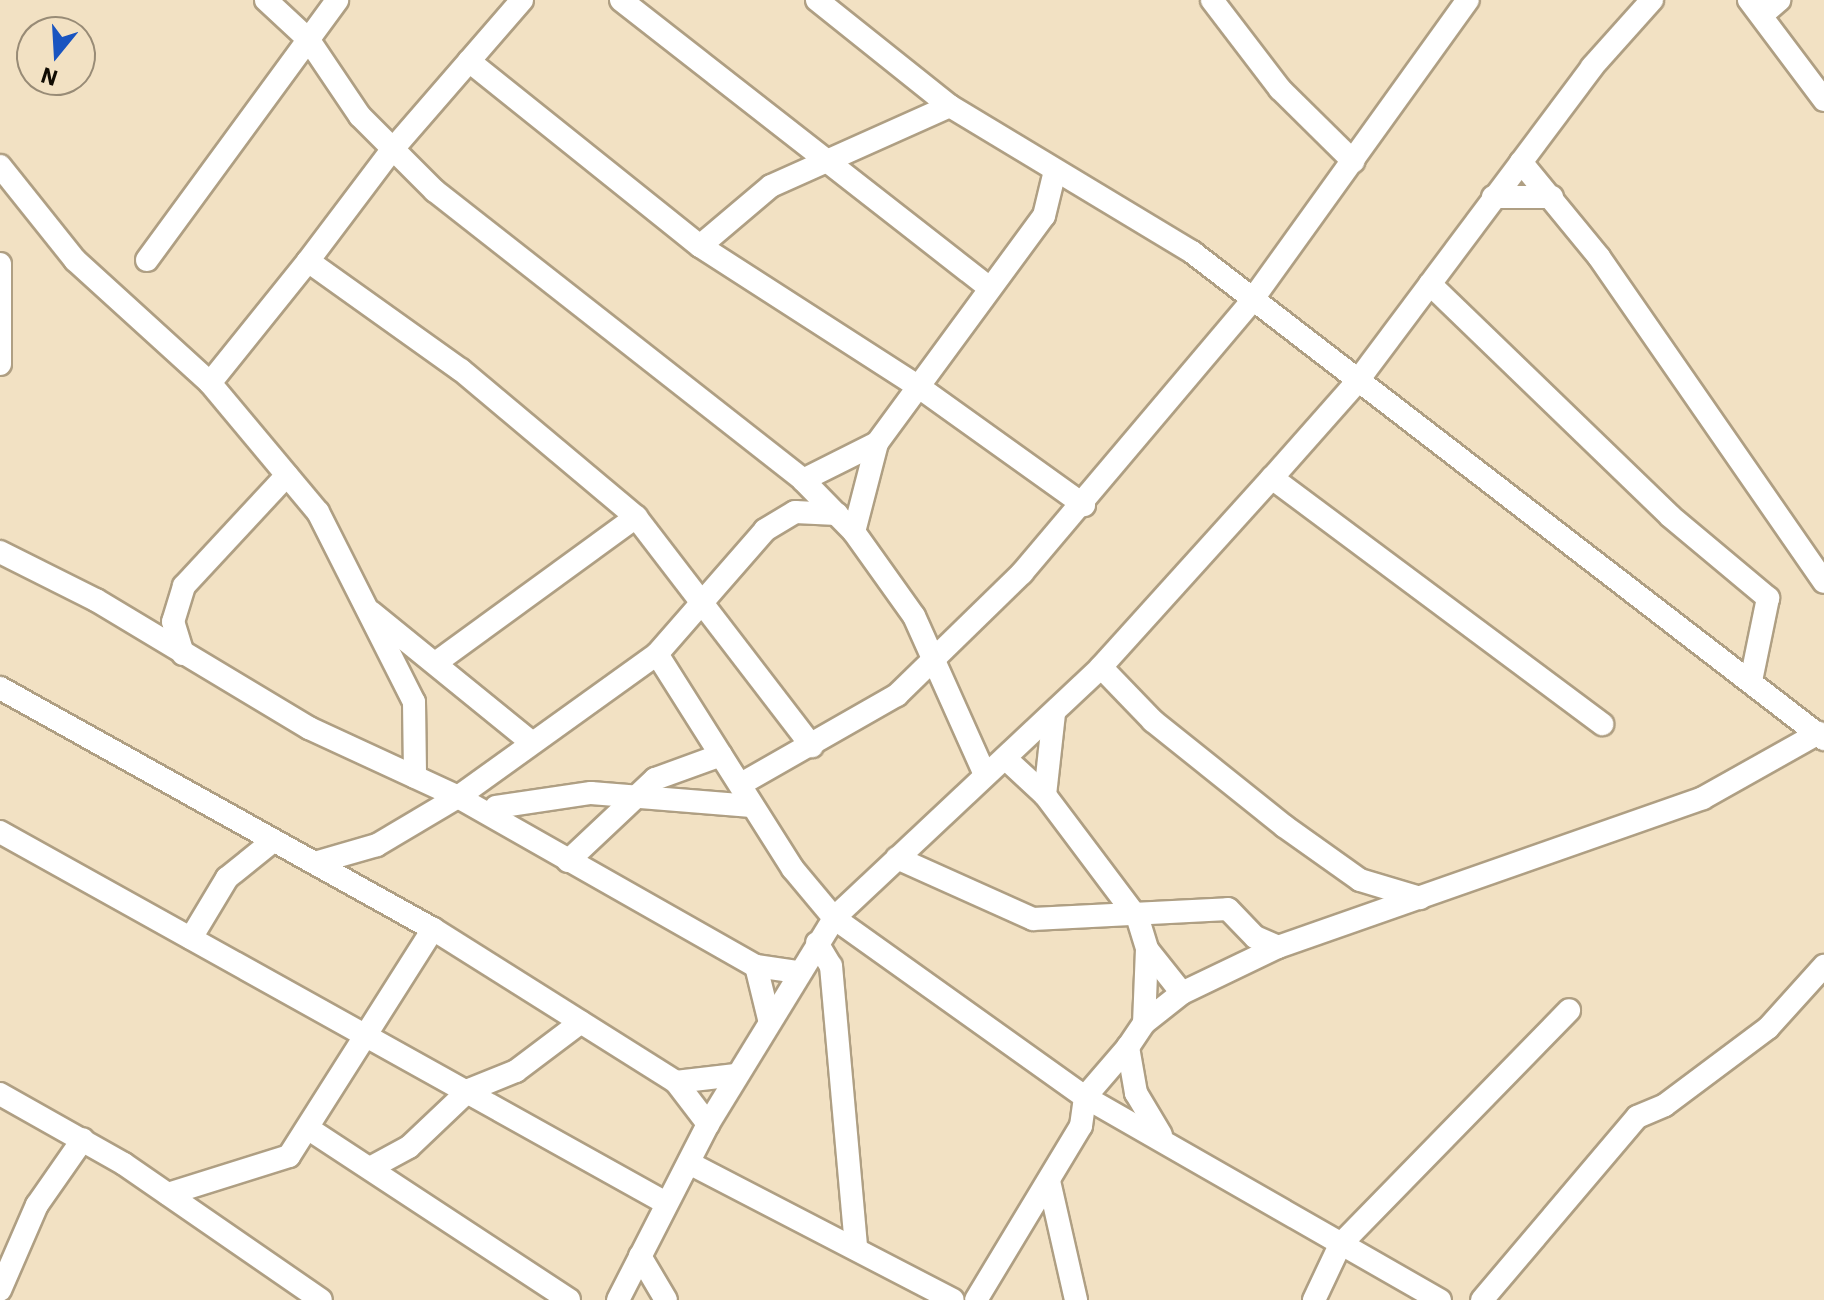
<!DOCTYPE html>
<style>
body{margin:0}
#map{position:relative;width:1824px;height:1300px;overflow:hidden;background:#f2e1c3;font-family:"IBM Plex Sans",sans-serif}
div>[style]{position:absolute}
.roads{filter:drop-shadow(2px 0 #af9f83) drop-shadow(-2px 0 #af9f83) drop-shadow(0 2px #af9f83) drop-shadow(0 -2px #af9f83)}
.street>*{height:22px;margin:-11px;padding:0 11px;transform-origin:11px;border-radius:11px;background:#fff}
span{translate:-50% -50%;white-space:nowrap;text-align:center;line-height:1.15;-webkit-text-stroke:7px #f2e1c3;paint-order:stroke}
.north{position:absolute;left:16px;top:16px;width:80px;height:80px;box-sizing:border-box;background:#f2e1c3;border:2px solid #988b76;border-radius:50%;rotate:198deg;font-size:22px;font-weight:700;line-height:32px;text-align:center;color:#100b03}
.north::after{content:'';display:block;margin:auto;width:28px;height:36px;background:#1954c0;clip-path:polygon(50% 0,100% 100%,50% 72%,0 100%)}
</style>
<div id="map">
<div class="roads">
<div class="street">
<i style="left:266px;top:0;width:57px;rotate:42.9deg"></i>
<i style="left:308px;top:39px;width:93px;rotate:56deg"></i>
<i style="left:360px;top:116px;width:106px;rotate:45deg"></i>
<i style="left:435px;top:191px;width:468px;rotate:38.1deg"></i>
<i style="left:803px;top:480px;width:73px;rotate:45.6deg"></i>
<i style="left:854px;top:532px;width:103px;rotate:54.5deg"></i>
<i style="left:914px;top:616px;width:174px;rotate:65.9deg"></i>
<i style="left:522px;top:0;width:200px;rotate:130.9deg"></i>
<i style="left:391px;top:151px;width:138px;rotate:127deg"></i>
<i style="left:308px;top:261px;width:188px;rotate:35.5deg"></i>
<i style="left:461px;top:370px;width:229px;rotate:40deg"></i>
<i style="left:636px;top:517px;width:289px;rotate:52.5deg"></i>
<i style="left:621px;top:0;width:468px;rotate:38deg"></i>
<i style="left:817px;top:0;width:170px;rotate:38.6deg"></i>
<i style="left:950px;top:106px;width:283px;rotate:31.1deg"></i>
<i style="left:1192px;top:252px;width:798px;rotate:37.62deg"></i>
<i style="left:1212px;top:0;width:112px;rotate:52.6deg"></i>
<i style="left:1280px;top:89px;width:103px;rotate:44.6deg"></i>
<i style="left:1749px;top:0;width:125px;rotate:53.1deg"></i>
<i style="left:1762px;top:15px;width:23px;rotate:-41deg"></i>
<i style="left:469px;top:61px;width:296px;rotate:38.7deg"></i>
<i style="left:700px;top:246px;width:260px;rotate:32.8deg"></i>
<i style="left:919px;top:387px;width:203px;rotate:35.6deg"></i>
<i style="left:1521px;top:162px;width:123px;rotate:50.6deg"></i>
<i style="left:1599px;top:257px;width:395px;rotate:55.3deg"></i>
<i style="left:0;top:166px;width:120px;rotate:51.4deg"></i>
<i style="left:75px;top:260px;width:183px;rotate:42.3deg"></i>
<i style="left:210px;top:383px;width:168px;rotate:50.1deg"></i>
<i style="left:318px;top:512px;width:213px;rotate:63.2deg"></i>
<i style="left:414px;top:702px;width:75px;rotate:89.2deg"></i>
<i style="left:1493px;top:197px;width:59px"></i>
<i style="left:700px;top:246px;width:93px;rotate:-40.2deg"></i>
<i style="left:771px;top:186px;width:196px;rotate:-24.1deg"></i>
<i style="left:147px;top:260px;width:322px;rotate:-53.8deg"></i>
<i style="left:0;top:264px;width:100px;rotate:90deg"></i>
<i style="left:1430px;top:284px;width:334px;rotate:44deg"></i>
<i style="left:1670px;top:516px;width:128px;rotate:39.9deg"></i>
<i style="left:1768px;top:598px;width:85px;rotate:101.6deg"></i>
<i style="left:210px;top:383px;width:156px;rotate:-51.2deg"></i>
<i style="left:1272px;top:478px;width:412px;rotate:36.7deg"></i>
<i style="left:803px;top:480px;width:83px;rotate:-26.6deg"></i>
<i style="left:854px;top:532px;width:92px;rotate:-75.5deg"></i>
<i style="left:877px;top:443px;width:282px;rotate:-53.7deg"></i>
<i style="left:1044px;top:216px;width:42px;rotate:-76.3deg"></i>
<i style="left:0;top:552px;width:107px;rotate:26.6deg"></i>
<i style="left:96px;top:600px;width:249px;rotate:31deg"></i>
<i style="left:309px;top:728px;width:164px;rotate:24.8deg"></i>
<i style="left:458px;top:797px;width:343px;rotate:29.6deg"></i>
<i style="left:756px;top:966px;width:41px;rotate:8.3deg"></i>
<i style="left:371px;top:612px;width:205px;rotate:39.1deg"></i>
<i style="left:183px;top:654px;width:34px;rotate:-107deg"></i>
<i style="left:173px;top:622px;width:38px;rotate:-73deg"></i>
<i style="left:184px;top:586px;width:151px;rotate:-47.1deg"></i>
<i style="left:657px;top:654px;width:254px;rotate:57.7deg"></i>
<i style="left:793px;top:869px;width:64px;rotate:50.1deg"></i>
<i style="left:834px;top:918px;width:308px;rotate:35.5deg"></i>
<i style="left:1085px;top:1097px;width:409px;rotate:29.8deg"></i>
<i style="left:437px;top:662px;width:246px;rotate:-36.1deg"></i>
<i style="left:1101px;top:667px;width:75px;rotate:46.1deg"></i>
<i style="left:1153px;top:721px;width:168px;rotate:38.7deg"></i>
<i style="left:1284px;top:826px;width:93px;rotate:35.4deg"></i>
<i style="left:1360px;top:880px;width:63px;rotate:16.7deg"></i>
<i style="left:0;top:688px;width:496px;rotate:29.1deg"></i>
<i style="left:433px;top:929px;width:287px;rotate:32.2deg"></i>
<i style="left:676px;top:1082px;width:53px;rotate:52.7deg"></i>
<i style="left:1005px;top:758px;width:54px;rotate:42.8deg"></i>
<i style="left:1045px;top:795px;width:155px;rotate:53.1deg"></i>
<i style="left:1138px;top:919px;width:31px;rotate:73deg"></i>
<i style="left:1147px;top:949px;width:74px;rotate:92.3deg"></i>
<i style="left:741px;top:784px;width:180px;rotate:-29.7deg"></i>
<i style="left:897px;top:695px;width:175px;rotate:-44.3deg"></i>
<i style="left:1022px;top:573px;width:353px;rotate:-49.8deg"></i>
<i style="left:1250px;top:303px;width:373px;rotate:-54.3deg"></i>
<i style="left:1045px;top:795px;width:81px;rotate:-83.7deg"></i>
<i style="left:496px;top:807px;width:96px;rotate:-8.4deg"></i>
<i style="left:591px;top:793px;width:161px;rotate:4.6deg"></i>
<i style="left:0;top:832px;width:762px;rotate:29.12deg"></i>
<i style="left:897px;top:858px;width:149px;rotate:24.2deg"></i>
<i style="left:1033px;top:919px;width:195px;rotate:-2.9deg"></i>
<i style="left:1228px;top:909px;width:39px;rotate:46deg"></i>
<i style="left:1255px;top:937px;width:25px;rotate:23deg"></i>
<i style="left:568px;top:861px;width:120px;rotate:-43.3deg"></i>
<i style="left:655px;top:779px;width:70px;rotate:-20deg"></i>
<i style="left:318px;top:862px;width:61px;rotate:-16.1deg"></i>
<i style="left:377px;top:845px;width:94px;rotate:-30.7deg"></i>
<i style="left:458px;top:797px;width:245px;rotate:-35.7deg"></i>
<i style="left:657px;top:654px;width:164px;rotate:-48.9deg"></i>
<i style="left:765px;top:530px;width:35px;rotate:-31deg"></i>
<i style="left:795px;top:512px;width:42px;rotate:2.7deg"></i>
<i style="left:191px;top:938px;width:70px;rotate:-59deg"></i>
<i style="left:227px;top:878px;width:59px;rotate:-38.8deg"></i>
<i style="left:817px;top:943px;width:27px;rotate:59deg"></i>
<i style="left:831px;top:966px;width:283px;rotate:84.9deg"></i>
<i style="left:1147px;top:949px;width:56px;rotate:51.5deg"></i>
<i style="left:756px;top:966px;width:55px;rotate:76.2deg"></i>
<i style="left:676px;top:1082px;width:60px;rotate:-6.7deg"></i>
<i style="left:0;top:1094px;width:142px;rotate:29.4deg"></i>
<i style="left:124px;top:1164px;width:239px;rotate:34.6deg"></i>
<i style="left:309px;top:1129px;width:311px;rotate:33.3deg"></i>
<i style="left:1161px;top:1135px;width:49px;rotate:-120.8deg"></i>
<i style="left:1136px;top:1093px;width:47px;rotate:-99.9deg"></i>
<i style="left:1128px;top:1047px;width:29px;rotate:-56deg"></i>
<i style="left:1144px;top:1023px;width:48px;rotate:-38.3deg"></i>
<i style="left:1182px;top:993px;width:106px;rotate:-25.6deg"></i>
<i style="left:1278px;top:947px;width:450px;rotate:-19.3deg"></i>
<i style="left:1703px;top:798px;width:133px;rotate:-29.3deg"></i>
<i style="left:689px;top:1163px;width:297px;rotate:27.4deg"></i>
<i style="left:372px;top:1167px;width:42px;rotate:-28.4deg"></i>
<i style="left:409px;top:1147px;width:83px;rotate:-43.5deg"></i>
<i style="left:469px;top:1090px;width:51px;rotate:-22deg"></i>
<i style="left:516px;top:1071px;width:81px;rotate:-37deg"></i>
<i style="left:1049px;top:1181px;width:122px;rotate:77.2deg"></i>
<i style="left:168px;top:1194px;width:127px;rotate:-17.4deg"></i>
<i style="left:289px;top:1156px;width:269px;rotate:-57.6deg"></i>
<i style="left:640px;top:1256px;width:51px;rotate:59.4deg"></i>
<i style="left:0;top:1290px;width:93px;rotate:-66.5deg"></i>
<i style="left:37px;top:1205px;width:80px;rotate:-55.1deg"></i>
<i style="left:618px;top:1300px;width:198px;rotate:-62.9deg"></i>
<i style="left:708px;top:1124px;width:241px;rotate:-58.5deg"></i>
<i style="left:834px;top:918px;width:366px;rotate:-43.2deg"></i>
<i style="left:1101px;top:667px;width:255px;rotate:-47.9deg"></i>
<i style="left:1272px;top:478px;width:127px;rotate:-48.5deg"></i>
<i style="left:1356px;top:383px;width:394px;rotate:-53.2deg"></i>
<i style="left:1592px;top:67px;width:90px;rotate:-48.2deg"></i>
<i style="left:976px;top:1300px;width:203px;rotate:-58.9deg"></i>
<i style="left:1081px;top:1126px;width:29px;rotate:-82deg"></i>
<i style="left:1085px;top:1097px;width:66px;rotate:-49.3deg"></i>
<i style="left:1314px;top:1300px;width:61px;rotate:-64.7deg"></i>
<i style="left:1340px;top:1245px;width:328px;rotate:-45.7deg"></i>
<i style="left:1482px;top:1300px;width:240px;rotate:-49.7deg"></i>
<i style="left:1637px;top:1117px;width:30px;rotate:-23deg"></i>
<i style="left:1665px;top:1105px;width:129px;rotate:-36.8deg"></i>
<i style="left:1768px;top:1028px;width:84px;rotate:-47.9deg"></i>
</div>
</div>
<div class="north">N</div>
</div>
